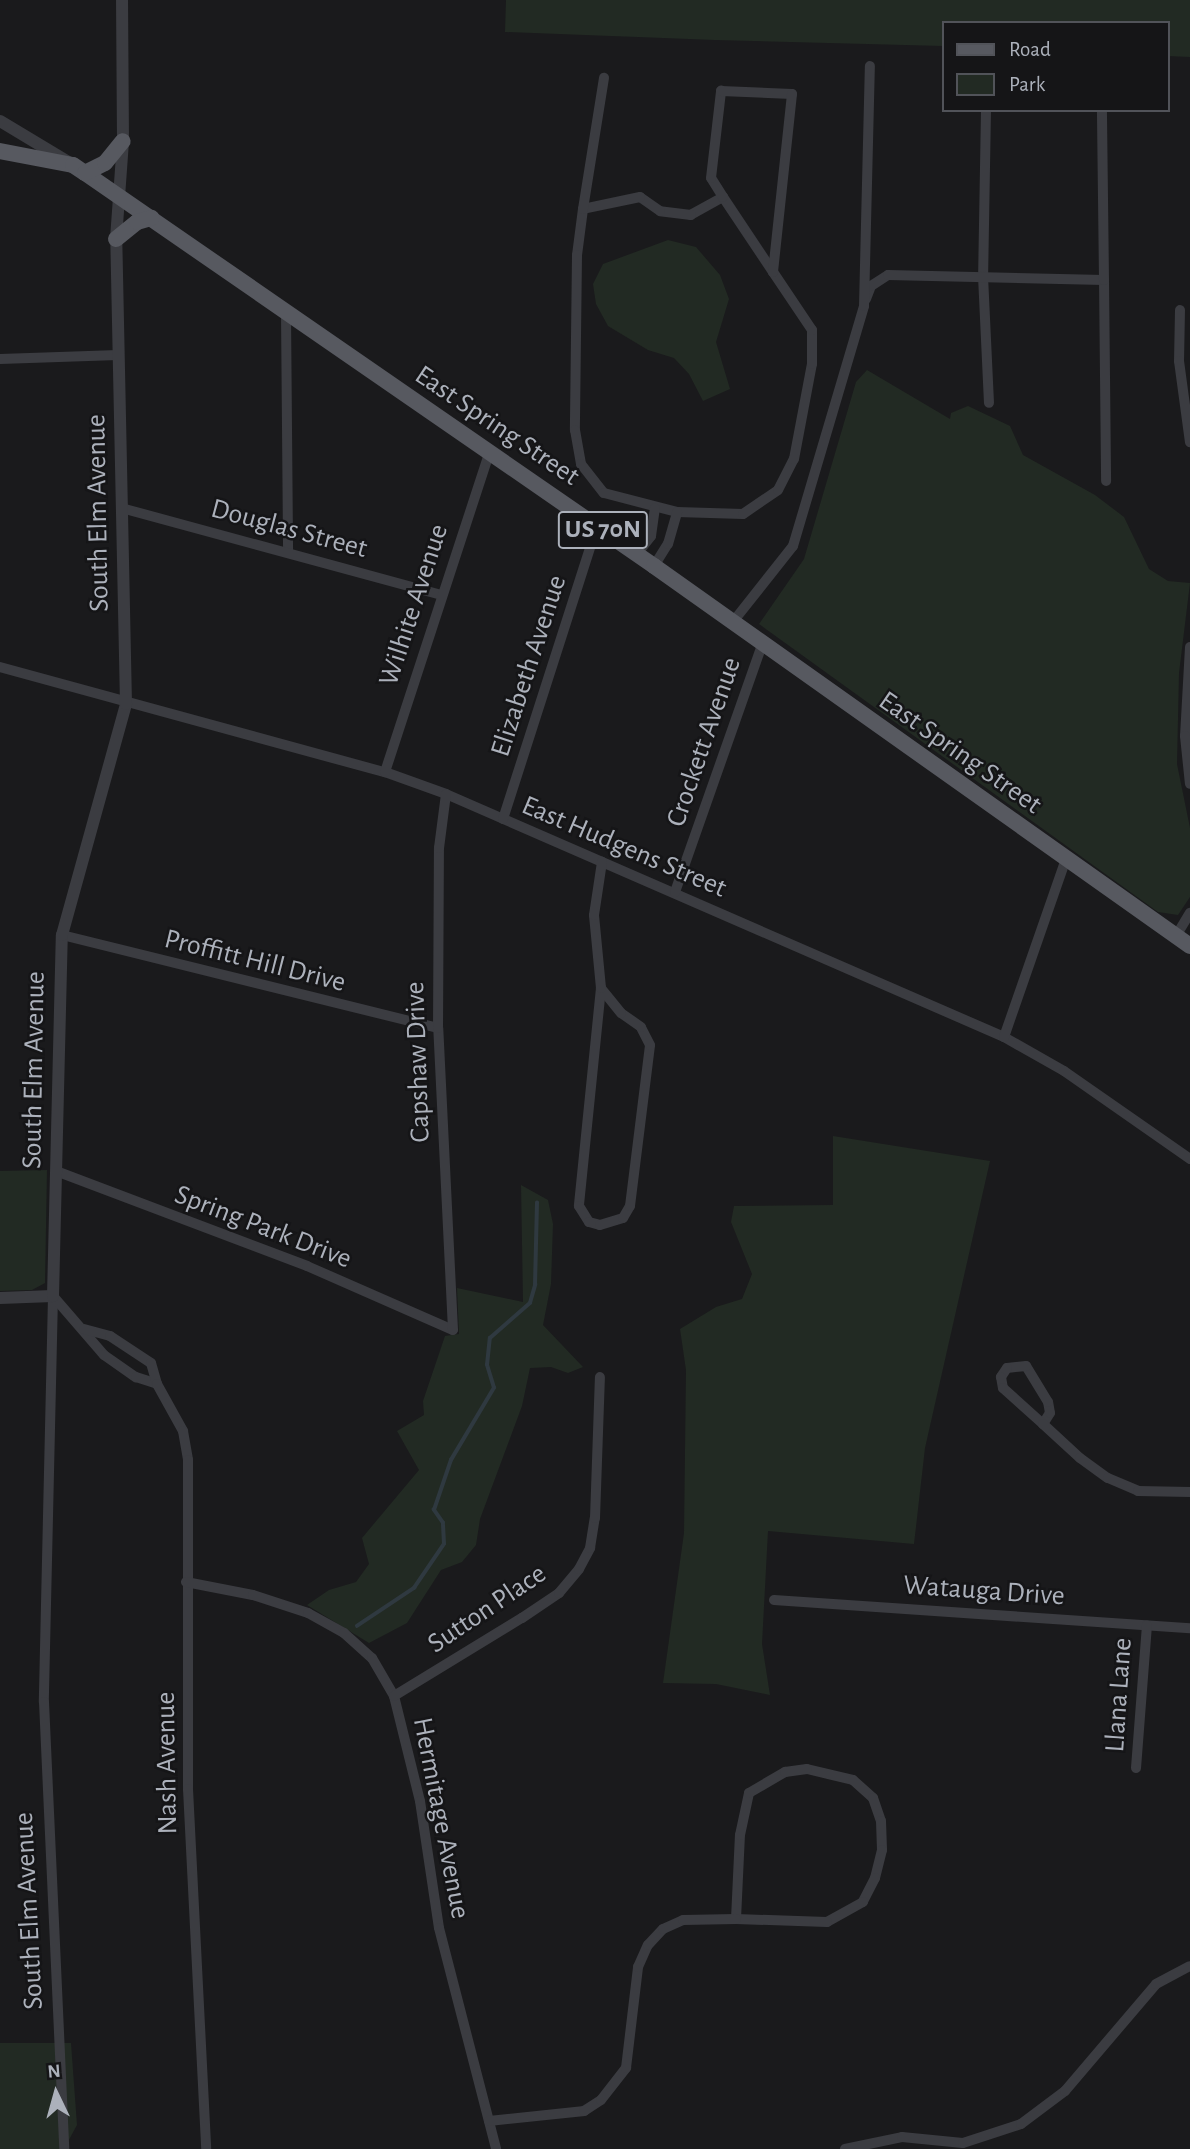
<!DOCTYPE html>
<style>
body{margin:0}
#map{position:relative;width:1190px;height:2149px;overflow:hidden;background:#1a1a1c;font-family:"Alegreya Sans",sans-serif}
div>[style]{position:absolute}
.green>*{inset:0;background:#222a23}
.stream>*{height:3.5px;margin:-1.75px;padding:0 1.75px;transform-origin:1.75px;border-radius:1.75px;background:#2f3940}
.minor>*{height:10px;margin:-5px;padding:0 5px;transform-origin:5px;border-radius:5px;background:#3b3c41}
.tertiary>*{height:12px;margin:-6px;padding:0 6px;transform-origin:6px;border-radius:6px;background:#3b3c41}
.primary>*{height:16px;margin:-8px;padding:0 8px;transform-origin:8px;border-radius:8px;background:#575960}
span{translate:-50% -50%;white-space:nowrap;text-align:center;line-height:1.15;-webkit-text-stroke:5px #151517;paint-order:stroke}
.shield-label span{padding:2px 5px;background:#151517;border:2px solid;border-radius:5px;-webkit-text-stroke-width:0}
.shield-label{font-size:26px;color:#acb1bb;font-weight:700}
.street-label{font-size:28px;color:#acb1bb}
.legend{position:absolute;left:942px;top:21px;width:228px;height:91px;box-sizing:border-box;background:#151517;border:2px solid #515359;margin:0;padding:9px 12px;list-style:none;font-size:21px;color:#acb1bb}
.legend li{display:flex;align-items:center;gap:14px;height:35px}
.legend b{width:35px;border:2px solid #515359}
.north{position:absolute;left:21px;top:2058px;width:70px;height:70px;-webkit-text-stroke:5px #151517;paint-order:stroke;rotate:355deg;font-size:19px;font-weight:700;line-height:28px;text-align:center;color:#acb1bb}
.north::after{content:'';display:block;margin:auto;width:24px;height:32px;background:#acb1bb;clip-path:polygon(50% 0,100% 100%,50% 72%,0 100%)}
</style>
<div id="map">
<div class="green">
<i style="clip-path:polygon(506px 0,1190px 0,1190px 57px,1167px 56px,1167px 23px,943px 23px,943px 46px,715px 40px,505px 32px)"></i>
<i style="clip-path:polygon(668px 240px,696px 247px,720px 275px,729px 299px,716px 342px,730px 389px,703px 401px,689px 374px,674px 358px,648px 350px,608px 326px,596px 304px,593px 284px,603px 264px)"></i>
<i style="clip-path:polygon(867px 370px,950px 419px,951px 413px,968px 406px,1010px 426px,1023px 455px,1095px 495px,1124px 517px,1149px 569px,1168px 581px,1190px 583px,1179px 673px,1177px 764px,1190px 828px,1190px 897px,1178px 915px,1158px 912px,759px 624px,804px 559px,856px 382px)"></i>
<i style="clip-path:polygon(833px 1136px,990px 1161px,925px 1448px,914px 1544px,768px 1531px,762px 1644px,770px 1695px,716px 1684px,663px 1683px,684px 1533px,686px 1370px,680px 1329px,716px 1307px,742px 1299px,752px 1274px,731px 1222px,734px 1206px,833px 1205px)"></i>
<i style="clip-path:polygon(47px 1170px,45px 1283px,32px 1290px,0 1291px,0 1171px)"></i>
<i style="clip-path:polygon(521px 1185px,548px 1200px,553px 1224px,551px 1284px,543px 1325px,583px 1367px,568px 1373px,551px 1367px,530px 1368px,522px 1406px,480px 1519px,476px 1545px,462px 1562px,441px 1570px,407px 1623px,369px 1643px,307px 1605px,329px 1590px,356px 1582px,369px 1564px,362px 1538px,419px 1470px,397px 1431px,424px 1415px,423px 1401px,445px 1336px,459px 1334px,457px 1288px,523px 1302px)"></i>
<i style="clip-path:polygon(0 2043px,71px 2043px,77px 2125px,64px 2149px,0 2149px)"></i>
</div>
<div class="stream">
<i style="left:357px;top:1626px;width:69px;rotate:-33.7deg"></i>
<i style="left:414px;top:1588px;width:53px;rotate:-55.7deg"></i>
<i style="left:444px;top:1544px;width:21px;rotate:-93deg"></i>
<i style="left:443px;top:1523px;width:16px;rotate:-125deg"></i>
<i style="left:434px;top:1510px;width:53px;rotate:-71.2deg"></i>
<i style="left:451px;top:1460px;width:84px;rotate:-59.2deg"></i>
<i style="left:494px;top:1388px;width:24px;rotate:-107deg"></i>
<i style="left:487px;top:1365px;width:27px;rotate:-84deg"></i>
<i style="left:490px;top:1338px;width:53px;rotate:-41.2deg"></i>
<i style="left:530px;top:1303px;width:19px;rotate:-74deg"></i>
<i style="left:535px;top:1285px;width:82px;rotate:-88.6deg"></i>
</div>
<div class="minor">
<i style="left:986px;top:110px;width:166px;rotate:91deg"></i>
<i style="left:983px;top:276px;width:127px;rotate:87.3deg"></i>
<i style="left:723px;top:197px;width:37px;rotate:151deg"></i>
<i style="left:691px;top:215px;width:31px;rotate:-173deg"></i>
<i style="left:660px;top:211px;width:24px;rotate:-145deg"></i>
<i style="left:640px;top:197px;width:58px;rotate:168.1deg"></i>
<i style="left:583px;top:209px;width:46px;rotate:97.4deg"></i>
<i style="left:577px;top:255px;width:175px;rotate:90.7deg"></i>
<i style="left:575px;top:430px;width:35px;rotate:80deg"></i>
<i style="left:581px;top:464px;width:37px;rotate:52deg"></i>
<i style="left:604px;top:493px;width:75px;rotate:14.6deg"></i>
<i style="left:677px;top:512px;width:66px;rotate:1.7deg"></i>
<i style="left:743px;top:514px;width:42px;rotate:-34.4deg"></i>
<i style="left:778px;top:490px;width:35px;rotate:-63deg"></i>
<i style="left:794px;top:459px;width:97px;rotate:-79.3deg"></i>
<i style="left:812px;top:364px;width:34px;rotate:-90deg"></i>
<i style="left:812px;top:330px;width:70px;rotate:-123.9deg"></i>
<i style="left:773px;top:272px;width:90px;rotate:-123.7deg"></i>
<i style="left:723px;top:197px;width:22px;rotate:-122deg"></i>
<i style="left:711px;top:178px;width:88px;rotate:-83.4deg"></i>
<i style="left:721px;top:91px;width:71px;rotate:2.4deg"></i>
<i style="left:792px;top:94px;width:179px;rotate:96.1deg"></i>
<i style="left:583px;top:209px;width:133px;rotate:-80.9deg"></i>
<i style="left:1104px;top:280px;width:201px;rotate:89.4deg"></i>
<i style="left:866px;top:299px;width:14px;rotate:-69deg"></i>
<i style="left:871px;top:286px;width:20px;rotate:-33deg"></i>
<i style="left:888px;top:275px;width:216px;rotate:1.3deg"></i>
<i style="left:1104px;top:280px;width:170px;rotate:-90.7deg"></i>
<i style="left:1180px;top:310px;width:51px;rotate:91.1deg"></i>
<i style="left:1179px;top:361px;width:82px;rotate:82.3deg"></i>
<i style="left:286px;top:313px;width:239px;rotate:89.5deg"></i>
<i style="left:0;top:359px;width:118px;rotate:-1.9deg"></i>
<i style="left:125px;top:509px;width:327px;rotate:15.2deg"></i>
<i style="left:637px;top:554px;width:23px;rotate:-52deg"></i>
<i style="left:651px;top:536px;width:28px;rotate:-82deg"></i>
<i style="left:654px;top:566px;width:26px;rotate:-58deg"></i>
<i style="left:668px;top:544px;width:33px;rotate:-74deg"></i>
<i style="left:732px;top:623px;width:98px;rotate:-51.6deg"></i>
<i style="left:793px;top:546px;width:250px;rotate:-73.5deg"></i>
<i style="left:864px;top:306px;width:240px;rotate:-88.6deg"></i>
<i style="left:1190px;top:647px;width:89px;rotate:93.2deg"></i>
<i style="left:1185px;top:736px;width:48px;rotate:84.1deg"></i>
<i style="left:0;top:667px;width:399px;rotate:15.3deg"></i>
<i style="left:385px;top:772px;width:65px;rotate:19.8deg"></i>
<i style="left:446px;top:794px;width:609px;rotate:23.53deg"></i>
<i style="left:1004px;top:1037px;width:69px;rotate:29.5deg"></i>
<i style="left:1064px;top:1071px;width:154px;rotate:34.9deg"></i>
<i style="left:385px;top:772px;width:336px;rotate:-71.9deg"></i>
<i style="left:503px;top:819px;width:308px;rotate:-72.2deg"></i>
<i style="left:675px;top:892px;width:262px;rotate:-70.6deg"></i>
<i style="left:62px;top:935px;width:387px;rotate:13.9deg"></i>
<i style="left:1176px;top:936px;width:27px;rotate:-59deg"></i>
<i style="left:601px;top:988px;width:219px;rotate:95.8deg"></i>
<i style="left:579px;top:1206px;width:19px;rotate:58deg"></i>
<i style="left:589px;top:1222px;width:11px;rotate:15deg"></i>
<i style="left:600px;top:1225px;width:24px;rotate:-17deg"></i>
<i style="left:623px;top:1218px;width:14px;rotate:-60deg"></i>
<i style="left:630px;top:1206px;width:162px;rotate:-82.9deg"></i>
<i style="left:650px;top:1045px;width:20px;rotate:-117deg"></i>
<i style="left:641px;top:1027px;width:24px;rotate:-145deg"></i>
<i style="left:621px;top:1013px;width:32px;rotate:-129deg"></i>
<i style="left:601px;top:988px;width:73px;rotate:-95.5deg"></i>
<i style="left:594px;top:915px;width:54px;rotate:-81.4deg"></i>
<i style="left:1004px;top:1037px;width:188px;rotate:-70.8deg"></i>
<i style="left:56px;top:1171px;width:268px;rotate:20.7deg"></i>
<i style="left:307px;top:1266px;width:159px;rotate:23.7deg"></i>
<i style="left:453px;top:1330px;width:302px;rotate:-92.8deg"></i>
<i style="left:438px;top:1028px;width:180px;rotate:-89.7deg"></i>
<i style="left:439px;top:848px;width:54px;rotate:-82.6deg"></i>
<i style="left:53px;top:1296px;width:406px;rotate:91.3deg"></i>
<i style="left:44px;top:1702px;width:447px;rotate:87.4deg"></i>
<i style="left:53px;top:1296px;width:78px;rotate:49.2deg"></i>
<i style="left:104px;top:1355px;width:39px;rotate:35deg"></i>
<i style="left:136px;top:1377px;width:22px;rotate:18deg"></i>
<i style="left:84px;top:1329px;width:27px;rotate:15deg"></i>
<i style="left:110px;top:1336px;width:49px;rotate:33.4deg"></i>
<i style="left:151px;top:1363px;width:22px;rotate:74deg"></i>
<i style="left:157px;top:1384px;width:54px;rotate:61deg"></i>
<i style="left:183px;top:1431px;width:29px;rotate:80deg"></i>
<i style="left:188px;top:1460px;width:329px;rotate:90deg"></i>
<i style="left:188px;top:1789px;width:360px;rotate:87.1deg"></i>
<i style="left:1043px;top:1424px;width:13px;rotate:-58deg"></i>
<i style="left:1050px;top:1413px;width:11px;rotate:-100deg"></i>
<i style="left:1048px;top:1402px;width:42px;rotate:-121.4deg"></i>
<i style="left:1026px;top:1366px;width:19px;rotate:174deg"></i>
<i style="left:1007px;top:1368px;width:11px;rotate:124deg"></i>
<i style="left:1001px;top:1377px;width:11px;rotate:80deg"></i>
<i style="left:1003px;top:1388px;width:54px;rotate:42deg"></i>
<i style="left:1043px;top:1424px;width:50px;rotate:42.6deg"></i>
<i style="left:1080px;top:1458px;width:34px;rotate:36deg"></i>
<i style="left:1108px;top:1478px;width:33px;rotate:23deg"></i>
<i style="left:1138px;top:1491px;width:52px;rotate:1.1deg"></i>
<i style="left:186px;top:1582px;width:68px;rotate:11deg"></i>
<i style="left:253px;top:1595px;width:58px;rotate:18.1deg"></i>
<i style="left:308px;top:1613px;width:41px;rotate:29.1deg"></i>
<i style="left:344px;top:1633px;width:38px;rotate:42deg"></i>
<i style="left:372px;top:1658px;width:44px;rotate:59.9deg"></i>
<i style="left:394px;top:1696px;width:108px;rotate:76.1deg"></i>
<i style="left:420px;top:1801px;width:128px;rotate:81.5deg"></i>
<i style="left:439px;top:1928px;width:228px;rotate:75.5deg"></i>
<i style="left:774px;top:1600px;width:417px;rotate:3.9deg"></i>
<i style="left:394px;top:1696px;width:150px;rotate:-31.4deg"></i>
<i style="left:522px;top:1618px;width:45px;rotate:-34deg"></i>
<i style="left:559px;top:1593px;width:31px;rotate:-50deg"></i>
<i style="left:579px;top:1569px;width:24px;rotate:-62deg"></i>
<i style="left:590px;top:1548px;width:30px;rotate:-81deg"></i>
<i style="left:595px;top:1518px;width:141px;rotate:-88deg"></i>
<i style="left:1136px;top:1768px;width:143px;rotate:-85.6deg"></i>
<i style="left:807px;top:1769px;width:47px;rotate:13.4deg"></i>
<i style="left:853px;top:1780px;width:27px;rotate:42deg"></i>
<i style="left:873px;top:1798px;width:24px;rotate:71deg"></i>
<i style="left:881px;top:1821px;width:29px;rotate:88deg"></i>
<i style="left:882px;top:1850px;width:29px;rotate:104deg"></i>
<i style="left:875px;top:1878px;width:27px;rotate:117deg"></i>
<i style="left:863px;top:1902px;width:41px;rotate:150.9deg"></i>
<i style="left:827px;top:1922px;width:91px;rotate:-178.1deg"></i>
<i style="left:736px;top:1919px;width:84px;rotate:-87.3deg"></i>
<i style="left:740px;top:1835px;width:43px;rotate:-77.9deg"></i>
<i style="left:749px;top:1793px;width:42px;rotate:-30.3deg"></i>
<i style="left:785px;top:1772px;width:22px;rotate:-8deg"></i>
<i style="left:489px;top:2121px;width:96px;rotate:-6deg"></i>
<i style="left:584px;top:2111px;width:20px;rotate:-33deg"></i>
<i style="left:601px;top:2100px;width:41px;rotate:-52deg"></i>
<i style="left:626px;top:2068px;width:102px;rotate:-83.2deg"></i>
<i style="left:638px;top:1967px;width:24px;rotate:-66deg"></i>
<i style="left:648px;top:1945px;width:22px;rotate:-47deg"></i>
<i style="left:663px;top:1929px;width:22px;rotate:-24deg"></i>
<i style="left:683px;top:1920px;width:53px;rotate:-1.1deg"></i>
<i style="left:845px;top:2149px;width:58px;rotate:-11.9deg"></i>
<i style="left:902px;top:2137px;width:61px;rotate:5.6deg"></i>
<i style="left:963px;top:2143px;width:61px;rotate:-18.1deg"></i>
<i style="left:1021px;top:2124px;width:55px;rotate:-36.9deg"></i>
<i style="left:1065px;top:2091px;width:140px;rotate:-49.6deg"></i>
<i style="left:1156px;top:1984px;width:38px;rotate:-28deg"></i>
</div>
<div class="tertiary">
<i style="left:0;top:121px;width:82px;rotate:31deg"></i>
<i style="left:0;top:1298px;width:53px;rotate:-2.2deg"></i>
<i style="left:53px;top:1296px;width:361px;rotate:-88.6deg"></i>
<i style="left:62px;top:935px;width:240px;rotate:-74.5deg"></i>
<i style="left:126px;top:704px;width:465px;rotate:-91.2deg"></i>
<i style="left:116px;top:239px;width:98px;rotate:-85.9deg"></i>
<i style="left:123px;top:141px;width:141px;rotate:-90.4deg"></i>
</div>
<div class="primary">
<i style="left:0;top:151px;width:74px;rotate:10.9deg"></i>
<i style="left:73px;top:165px;width:14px;rotate:34deg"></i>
<i style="left:85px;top:173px;width:692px;rotate:34.63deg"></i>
<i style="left:654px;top:566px;width:657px;rotate:35.33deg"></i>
<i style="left:85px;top:173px;width:22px;rotate:-27deg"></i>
<i style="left:105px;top:163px;width:28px;rotate:-51deg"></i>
<i style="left:116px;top:239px;width:27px;rotate:-39deg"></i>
<i style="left:137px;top:222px;width:15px;rotate:-16deg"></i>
</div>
<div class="shield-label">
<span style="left:603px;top:530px">US 70N</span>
</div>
<div class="street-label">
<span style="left:497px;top:426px;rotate:34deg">East Spring Street</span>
<span style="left:98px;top:513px;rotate:-91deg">South Elm Avenue</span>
<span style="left:289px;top:529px;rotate:15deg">Douglas Street</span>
<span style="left:414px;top:605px;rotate:-72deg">Wilhite Avenue</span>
<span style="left:529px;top:666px;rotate:-72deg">Elizabeth Avenue</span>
<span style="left:704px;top:742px;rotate:-71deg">Crockett Avenue</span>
<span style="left:960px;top:753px;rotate:35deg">East Spring Street</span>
<span style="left:624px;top:847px;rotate:23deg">East Hudgens Street</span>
<span style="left:255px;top:961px;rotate:14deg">Proffitt Hill Drive</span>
<span style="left:418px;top:1062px;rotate:-92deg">Capshaw Drive</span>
<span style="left:34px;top:1070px;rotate:-89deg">South Elm Avenue</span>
<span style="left:263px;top:1227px;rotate:21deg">Spring Park Drive</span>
<span style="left:984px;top:1591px;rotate:4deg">Watauga Drive</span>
<span style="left:487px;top:1609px;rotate:-34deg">Sutton Place</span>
<span style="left:1119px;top:1695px;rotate:-86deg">Llana Lane</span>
<span style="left:167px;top:1763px;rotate:-91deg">Nash Avenue</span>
<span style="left:441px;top:1818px;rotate:79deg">Hermitage Avenue</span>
<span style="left:29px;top:1911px;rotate:-93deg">South Elm Avenue</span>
</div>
<ul class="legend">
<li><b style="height:9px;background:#575960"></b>Road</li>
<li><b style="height:19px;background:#222a23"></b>Park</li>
</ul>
<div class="north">N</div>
</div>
